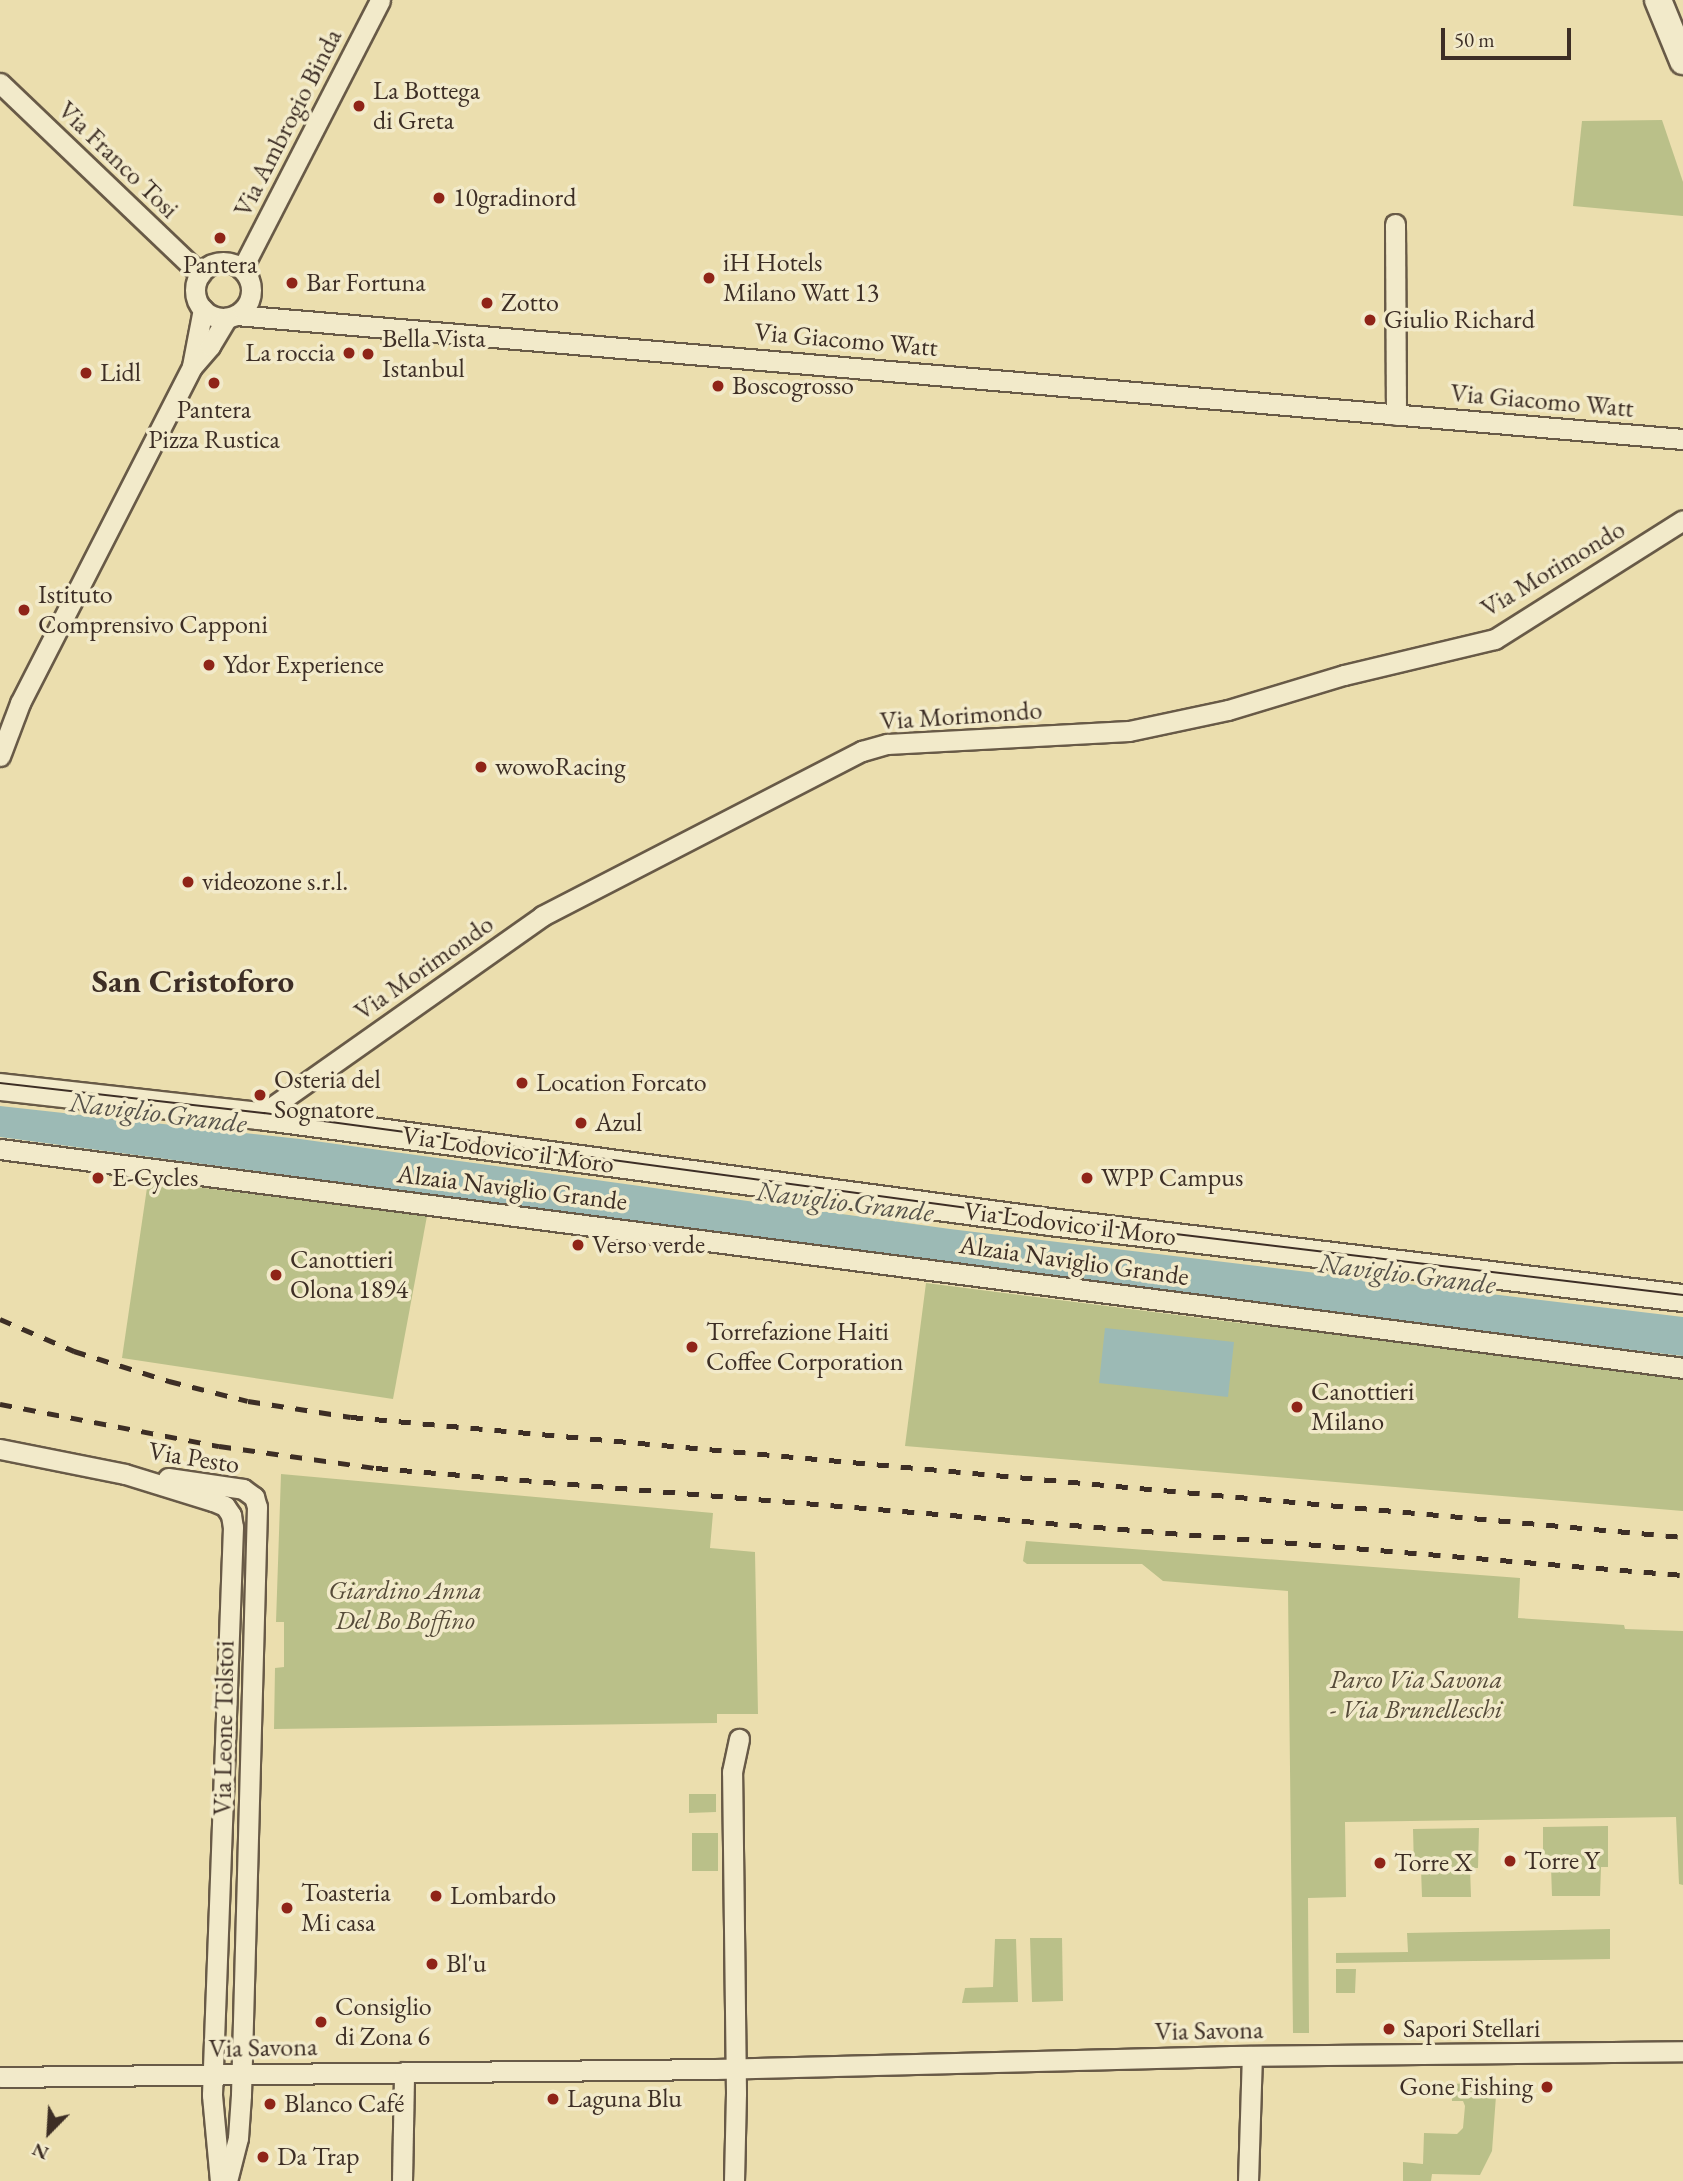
<!DOCTYPE html>
<meta charset="utf-8">
<style>
body{margin:0}
#map{position:relative;width:1683px;height:2181px;overflow:hidden;background:#ebdeae;font-family:"EB Garamond",serif}
div>[style]{position:absolute}
.green>*{inset:0;background:#bac089}
.water>*{inset:0;background:#9cbab5}
.roads{filter:drop-shadow(2px 0 #685a47) drop-shadow(-2px 0 #685a47) drop-shadow(0 2px #685a47) drop-shadow(0 -2px #685a47)}
.street>*{height:19px;margin:-9.5px;padding:0 9.5px;transform-origin:9.5px;border-radius:9.5px;background:#f2eaca}
.street>.ring{margin:-9.5px;padding:0;box-sizing:content-box;background:none;border:19px solid #f2eaca;border-radius:50%}
.secondary>*{height:26px;margin:-13px;padding:0 13px;transform-origin:13px;border-radius:13px;background:#f2eaca}
.tram>*{height:2px;margin:-1px;padding:0 1px;transform-origin:1px;border-radius:1px;background:#3d2e25}
.rail>*{height:5px;margin-top:-2.5px;transform-origin:0;background:repeating-linear-gradient(90deg,#3d2e25 0 12px,transparent 0 24px)}
.dots>*{width:19px;height:19px;translate:-50% -50%;box-sizing:border-box;border:4px solid #f2eaca;border-radius:50%}
span{translate:-50% -50%;white-space:nowrap;text-align:center;line-height:1.15;-webkit-text-stroke:7px #f2eaca;paint-order:stroke}
.poi-label{font-size:26px;color:#3d2e25}
.left{translate:0 -50%;text-align:left}
.right{translate:-100% -50%;text-align:right}
.street-label{font-size:26px;color:#3d2e25}
.park-label{font-size:26px;color:#564b39;font-style:italic}
.water-label{font-size:28px;color:#555149;font-style:italic}
.district-label{font-size:33px;color:#3d2e25;font-weight:700}
.north{position:absolute;left:14px;top:2097px;width:70px;height:70px;-webkit-text-stroke:5px #f2eaca;paint-order:stroke;rotate:204deg;font-size:19px;font-weight:700;line-height:28px;text-align:center;color:#3d2e25}
.north::after{content:'';display:block;margin:auto;width:24px;height:32px;background:#3d2e25;clip-path:polygon(50% 0,100% 100%,50% 72%,0 100%)}
.scale{position:absolute;left:1441px;top:28px;width:130px;height:32px;box-sizing:border-box;border:4px solid #3d2e25;border-top:0;padding-left:9px;font-size:21px;line-height:24px;white-space:nowrap;color:#3d2e25;-webkit-text-stroke:5px #f2eaca;paint-order:stroke}
</style>
<div id="map">
<div class="green">
<i style="clip-path:polygon(1662px 120px,1683px 182px,1683px 216px,1573px 206px,1582px 121px)"></i>
<i style="clip-path:polygon(148px 1181px,427px 1216px,393px 1399px,122px 1358px)"></i>
<i style="clip-path:polygon(926px 1283px,1256px 1325px,1683px 1368px,1683px 1511px,905px 1446px)"></i>
<i style="clip-path:polygon(281px 1474px,713px 1513px,710px 1548px,755px 1552px,758px 1714px,717px 1714px,717px 1723px,274px 1729px,275px 1668px,284px 1667px,284px 1622px,276px 1622px)"></i>
<i style="clip-path:polygon(1026px 1541px,1520px 1578px,1518px 1618px,1624px 1625px,1625px 1629px,1683px 1631px,1683px 1885px,1679px 1884px,1676px 1817px,1345px 1822px,1346px 1897px,1308px 1898px,1309px 2033px,1293px 2033px,1288px 1591px,1163px 1581px,1142px 1564px,1027px 1564px,1023px 1561px)"></i>
<i style="clip-path:polygon(689px 1794px,716px 1794px,716px 1812px,689px 1813px)"></i>
<i style="clip-path:polygon(1608px 1826px,1608px 1867px,1601px 1867px,1600px 1896px,1552px 1896px,1551px 1867px,1543px 1867px,1543px 1827px)"></i>
<i style="clip-path:polygon(1479px 1828px,1478px 1868px,1470px 1868px,1471px 1897px,1422px 1897px,1421px 1869px,1414px 1868px,1413px 1829px)"></i>
<i style="clip-path:polygon(692px 1833px,718px 1833px,718px 1871px,692px 1871px)"></i>
<i style="clip-path:polygon(1610px 1929px,1610px 1959px,1336px 1963px,1336px 1953px,1408px 1952px,1407px 1933px)"></i>
<i style="clip-path:polygon(1030px 1938px,1062px 1938px,1063px 2001px,1032px 2002px)"></i>
<i style="clip-path:polygon(995px 1939px,1016px 1939px,1018px 2002px,962px 2003px,965px 1988px,993px 1987px)"></i>
<i style="clip-path:polygon(1336px 1969px,1356px 1969px,1355px 1993px,1336px 1993px)"></i>
<i style="clip-path:polygon(1497px 2082px,1492px 2151px,1480px 2175px,1432px 2174px,1431px 2181px,1403px 2181px,1403px 2162px,1423px 2164px,1424px 2133px,1457px 2134px,1463px 2128px,1465px 2106px,1463px 2101px,1452px 2101px,1451px 2084px)"></i>
</div>
<div class="water">
<i style="clip-path:polygon(0 1106px,300px 1139px,950px 1229px,1683px 1317px,1683px 1356px,937px 1268px,616px 1219px,0 1137px)"></i>
<i style="clip-path:polygon(1105px 1328px,1234px 1342px,1228px 1397px,1099px 1383px)"></i>
</div>
<div class="roads">
<div class="street">
<i style="left:0;top:83px;width:277px;rotate:43.7deg"></i>
<i style="left:1395px;top:224px;width:191px;rotate:89.7deg"></i>
<i class="ring" style="left:195px;top:262px;width:37px;height:37px"></i>
<i style="left:242px;top:269px;width:302px;rotate:-62.8deg"></i>
<i style="left:236px;top:315px;width:1452px;rotate:4.9deg"></i>
<i style="left:192px;top:366px;width:58px;rotate:-79.1deg"></i>
<i style="left:0;top:756px;width:57px;rotate:-69.3deg"></i>
<i style="left:20px;top:703px;width:377px;rotate:-62.9deg"></i>
<i style="left:192px;top:367px;width:28px;rotate:-49deg"></i>
<i style="left:210px;top:346px;width:33px;rotate:-59deg"></i>
<i style="left:259px;top:1116px;width:347px;rotate:-35.2deg"></i>
<i style="left:542px;top:916px;width:360px;rotate:-27.3deg"></i>
<i style="left:862px;top:751px;width:26px;rotate:-16deg"></i>
<i style="left:887px;top:744px;width:242px;rotate:-3.1deg"></i>
<i style="left:1129px;top:731px;width:101px;rotate:-12deg"></i>
<i style="left:1228px;top:710px;width:121px;rotate:-16.8deg"></i>
<i style="left:1344px;top:675px;width:155px;rotate:-13.4deg"></i>
<i style="left:1495px;top:639px;width:222px;rotate:-32.3deg"></i>
<i style="left:0;top:1149px;width:1697px;rotate:7.41deg"></i>
<i style="left:0;top:1449px;width:127px;rotate:11.3deg"></i>
<i style="left:125px;top:1474px;width:92px;rotate:17.1deg"></i>
<i style="left:213px;top:1501px;width:13px;rotate:23deg"></i>
<i style="left:225px;top:1506px;width:11px;rotate:56deg"></i>
<i style="left:231px;top:1515px;width:12px;rotate:81deg"></i>
<i style="left:233px;top:1527px;width:568px;rotate:92.12deg"></i>
<i style="left:212px;top:2095px;width:86px;rotate:84.7deg"></i>
<i style="left:168px;top:1478px;width:76px;rotate:8.3deg"></i>
<i style="left:243px;top:1489px;width:14px;rotate:36deg"></i>
<i style="left:254px;top:1497px;width:10px;rotate:73deg"></i>
<i style="left:257px;top:1507px;width:588px;rotate:91.56deg"></i>
<i style="left:241px;top:2095px;width:43px;rotate:94deg"></i>
<i style="left:238px;top:2138px;width:44px;rotate:104.3deg"></i>
<i style="left:0;top:2077px;width:715px;rotate:-0.64deg"></i>
<i style="left:715px;top:2069px;width:517px;rotate:-1.44deg"></i>
<i style="left:1232px;top:2056px;width:451px;rotate:-0.6deg"></i>
<i style="left:402px;top:2181px;width:109px;rotate:-88.9deg"></i>
<i style="left:734px;top:2181px;width:88px;rotate:-88.7deg"></i>
<i style="left:736px;top:2093px;width:321px;rotate:-90.7deg"></i>
<i style="left:732px;top:1772px;width:34px;rotate:-78deg"></i>
<i style="left:1248px;top:2181px;width:125px;rotate:-88.2deg"></i>
</div>
<div class="secondary">
<i style="left:1658px;top:0;width:66px;rotate:67.7deg"></i>
<i style="left:0;top:1087px;width:261px;rotate:6.4deg"></i>
<i style="left:259px;top:1116px;width:798px;rotate:7.63deg"></i>
<i style="left:1050px;top:1222px;width:638px;rotate:6.85deg"></i>
</div>
</div>
<div class="tram">
<i style="left:0;top:1083px;width:266px;rotate:6.5deg"></i>
<i style="left:264px;top:1113px;width:777px;rotate:7.69deg"></i>
<i style="left:1034px;top:1217px;width:654px;rotate:6.85deg"></i>
</div>
<div class="rail">
<i style="left:0;top:1319px;width:81px;rotate:23.4deg"></i>
<i style="left:74px;top:1351px;width:100px;rotate:17.5deg"></i>
<i style="left:169px;top:1381px;width:81px;rotate:14.2deg"></i>
<i style="left:248px;top:1401px;width:104px;rotate:8.8deg"></i>
<i style="left:351px;top:1417px;width:1337px;rotate:5.15deg"></i>
<i style="left:0;top:1404px;width:223px;rotate:10.9deg"></i>
<i style="left:219px;top:1446px;width:159px;rotate:8deg"></i>
<i style="left:376px;top:1468px;width:1311px;rotate:4.68deg"></i>
</div>
<div class="dots">
<i style="left:359px;top:106px;background:#8f2418"></i>
<i style="left:439px;top:198px;background:#8f2418"></i>
<i style="left:220px;top:238px;background:#8f2418"></i>
<i style="left:709px;top:278px;background:#8f2418"></i>
<i style="left:292px;top:283px;background:#8f2418"></i>
<i style="left:487px;top:303px;background:#8f2418"></i>
<i style="left:1370px;top:320px;background:#8f2418"></i>
<i style="left:349px;top:353px;background:#8f2418"></i>
<i style="left:368px;top:354px;background:#8f2418"></i>
<i style="left:86px;top:373px;background:#8f2418"></i>
<i style="left:214px;top:383px;background:#8f2418"></i>
<i style="left:718px;top:386px;background:#8f2418"></i>
<i style="left:24px;top:610px;background:#8f2418"></i>
<i style="left:209px;top:665px;background:#8f2418"></i>
<i style="left:481px;top:767px;background:#8f2418"></i>
<i style="left:188px;top:882px;background:#8f2418"></i>
<i style="left:522px;top:1083px;background:#8f2418"></i>
<i style="left:260px;top:1095px;background:#8f2418"></i>
<i style="left:581px;top:1123px;background:#8f2418"></i>
<i style="left:98px;top:1178px;background:#8f2418"></i>
<i style="left:1087px;top:1178px;background:#8f2418"></i>
<i style="left:578px;top:1245px;background:#8f2418"></i>
<i style="left:276px;top:1275px;background:#8f2418"></i>
<i style="left:692px;top:1347px;background:#8f2418"></i>
<i style="left:1297px;top:1407px;background:#8f2418"></i>
<i style="left:1510px;top:1861px;background:#8f2418"></i>
<i style="left:1380px;top:1863px;background:#8f2418"></i>
<i style="left:436px;top:1896px;background:#8f2418"></i>
<i style="left:287px;top:1908px;background:#8f2418"></i>
<i style="left:432px;top:1964px;background:#8f2418"></i>
<i style="left:321px;top:2022px;background:#8f2418"></i>
<i style="left:1389px;top:2029px;background:#8f2418"></i>
<i style="left:1547px;top:2087px;background:#8f2418"></i>
<i style="left:553px;top:2099px;background:#8f2418"></i>
<i style="left:270px;top:2104px;background:#8f2418"></i>
<i style="left:263px;top:2157px;background:#8f2418"></i>
</div>
<div class="poi-label">
<span class="left" style="left:373px;top:106px">La Bottega<br>di Greta</span>
<span class="left" style="left:453px;top:198px">10gradinord</span>
<span class="left" style="left:723px;top:278px">iH Hotels<br>Milano Watt 13</span>
<span style="left:220px;top:265px">Pantera</span>
<span class="left" style="left:306px;top:283px">Bar Fortuna</span>
<span class="left" style="left:501px;top:303px">Zotto</span>
<span class="left" style="left:1384px;top:320px">Giulio Richard</span>
<span class="left" style="left:382px;top:354px">Bella Vista<br>Istanbul</span>
<span class="right" style="left:335px;top:353px">La roccia</span>
<span class="left" style="left:100px;top:373px">Lidl</span>
<span class="left" style="left:732px;top:386px">Boscogrosso</span>
<span style="left:214px;top:425px">Pantera<br>Pizza Rustica</span>
<span class="left" style="left:38px;top:610px">Istituto<br>Comprensivo Capponi</span>
<span class="left" style="left:223px;top:665px">Ydor Experience</span>
<span class="left" style="left:495px;top:767px">wowoRacing</span>
<span class="left" style="left:202px;top:882px">videozone s.r.l.</span>
<span class="left" style="left:274px;top:1095px">Osteria del<br>Sognatore</span>
<span class="left" style="left:536px;top:1083px">Location Forcato</span>
<span class="left" style="left:595px;top:1123px">Azul</span>
<span class="left" style="left:112px;top:1178px">E-Cycles</span>
<span class="left" style="left:1101px;top:1178px">WPP Campus</span>
<span class="left" style="left:592px;top:1245px">Verso verde</span>
<span class="left" style="left:290px;top:1275px">Canottieri<br>Olona 1894</span>
<span class="left" style="left:706px;top:1347px">Torrefazione Haiti<br>Coffee Corporation</span>
<span class="left" style="left:1311px;top:1407px">Canottieri<br>Milano</span>
<span class="left" style="left:1524px;top:1861px">Torre Y</span>
<span class="left" style="left:1394px;top:1863px">Torre X</span>
<span class="left" style="left:301px;top:1908px">Toasteria<br>Mi casa</span>
<span class="left" style="left:450px;top:1896px">Lombardo</span>
<span class="left" style="left:446px;top:1964px">Bl'u</span>
<span class="left" style="left:335px;top:2022px">Consiglio<br>di Zona 6</span>
<span class="left" style="left:1403px;top:2029px">Sapori Stellari</span>
<span class="right" style="left:1533px;top:2087px">Gone Fishing</span>
<span class="left" style="left:567px;top:2099px">Laguna Blu</span>
<span class="left" style="left:284px;top:2104px">Blanco Café</span>
<span class="left" style="left:277px;top:2157px">Da Trap</span>
</div>
<div class="street-label">
<span style="left:288px;top:123px;rotate:-63deg">Via Ambrogio Binda</span>
<span style="left:118px;top:160px;rotate:44deg">Via Franco Tosi</span>
<span style="left:846px;top:340px;rotate:5deg">Via Giacomo Watt</span>
<span style="left:1542px;top:401px;rotate:5deg">Via Giacomo Watt</span>
<span style="left:1553px;top:569px;rotate:-31deg">Via Morimondo</span>
<span style="left:961px;top:716px;rotate:-4deg">Via Morimondo</span>
<span style="left:424px;top:968px;rotate:-35deg">Via Morimondo</span>
<span style="left:508px;top:1150px;rotate:8deg">Via Lodovico il Moro</span>
<span style="left:512px;top:1188px;rotate:7deg">Alzaia Naviglio Grande</span>
<span style="left:1070px;top:1224px;rotate:7deg">Via Lodovico il Moro</span>
<span style="left:1074px;top:1261px;rotate:8deg">Alzaia Naviglio Grande</span>
<span style="left:194px;top:1458px;rotate:9deg">Via Pesto</span>
<span style="left:224px;top:1728px;rotate:-89deg">Via Leone Tolstoi</span>
<span style="left:1209px;top:2031px;rotate:-1deg">Via Savona</span>
<span style="left:263px;top:2048px;rotate:-1deg">Via Savona</span>
</div>
<div class="park-label">
<span style="left:405px;top:1606px">Giardino Anna<br>Del Bo Boffino</span>
<span style="left:1416px;top:1695px">Parco Via Savona<br>- Via Brunelleschi</span>
</div>
<div class="water-label">
<span style="left:158px;top:1112px;rotate:7deg">Naviglio Grande</span>
<span style="left:845px;top:1201px;rotate:7deg">Naviglio Grande</span>
<span style="left:1407px;top:1273px;rotate:7deg">Naviglio Grande</span>
</div>
<div class="district-label">
<span style="left:193px;top:981px">San Cristoforo</span>
</div>
<div class="north">N</div>
<div class="scale">50 m</div>
</div>
